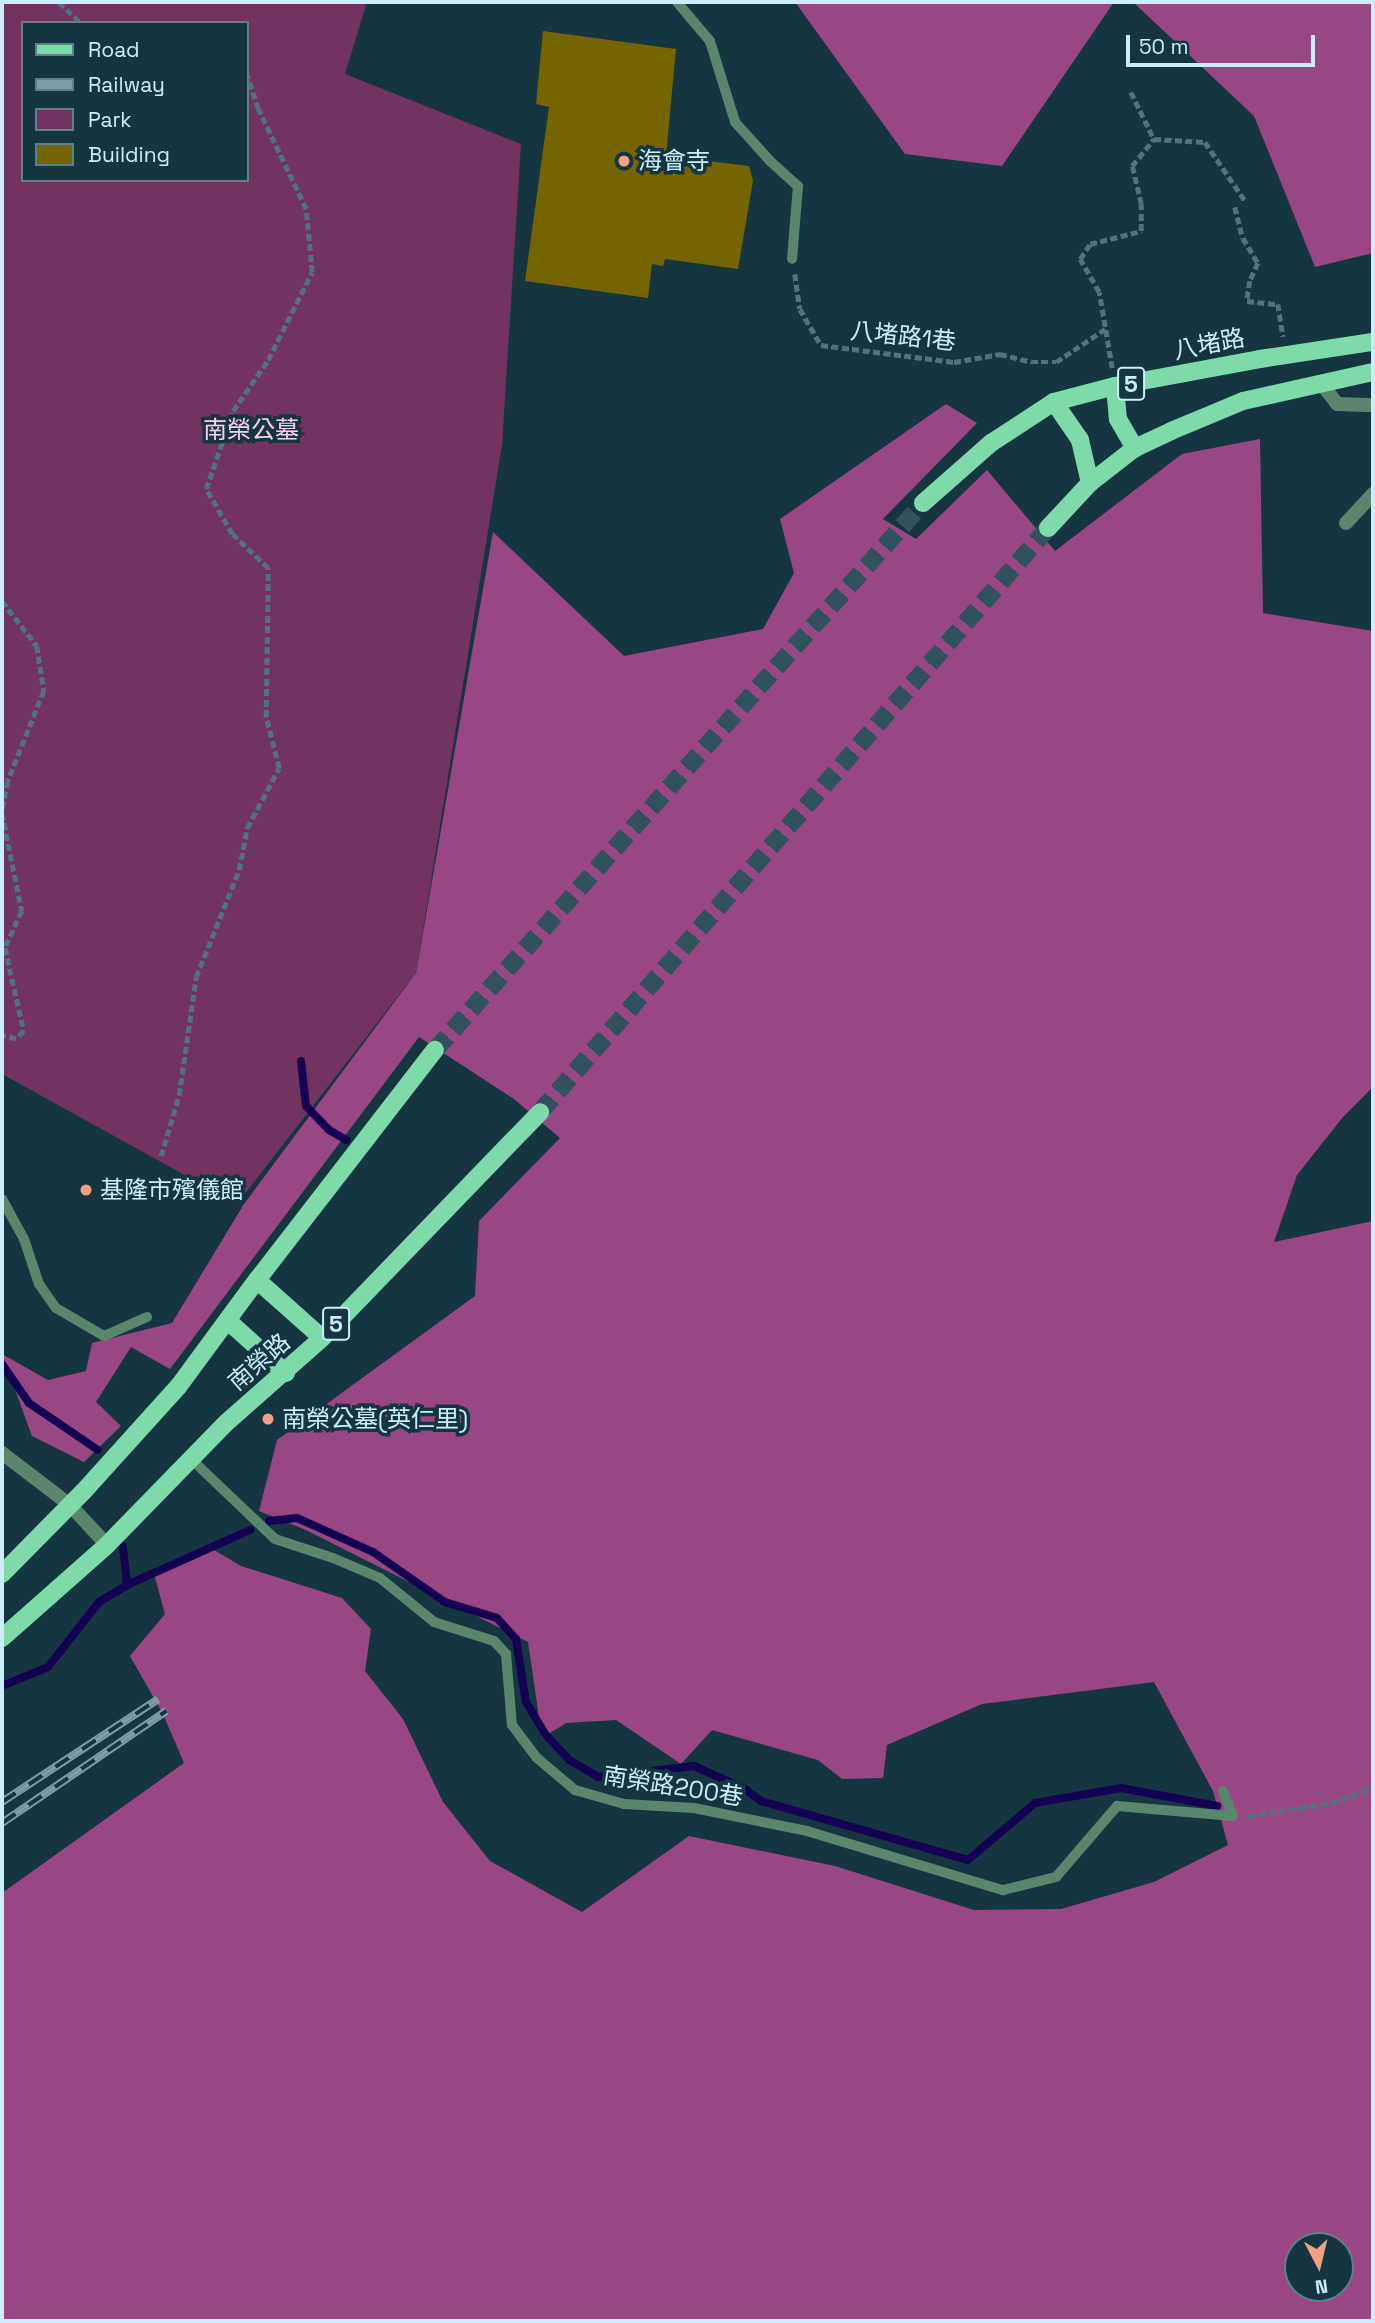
<!DOCTYPE html>
<meta charset="utf-8">
<style>
body{margin:0}
#map{position:relative;width:1375px;height:2323px;overflow:hidden;background:#153640;font-family:"Space Grotesk","Noto Sans TC",sans-serif}
div>[style]{position:absolute}
.green>*{inset:0;background:#723361}
.forest>*{inset:0;background:#994783}
.stream>*{height:8px;margin:-4px;padding:0 4px;transform-origin:4px;border-radius:4px;background:#140052}
.building>*{inset:0;background:#746501}
.primary-tunnel>*{height:18px;margin-top:-9px;transform-origin:0;background:repeating-linear-gradient(90deg,#30525c 0 18px,transparent 0 27px)}
.path>*{height:4.5px;margin-top:-2.25px;transform-origin:0;background:repeating-linear-gradient(90deg,#51737e 0 7px,transparent 0 10.5px)}
.lane>*{height:10px;margin:-5px;padding:0 5px;transform-origin:5px;border-radius:5px;background:#5b866e}
.street>*{height:14px;margin:-7px;padding:0 7px;transform-origin:7px;border-radius:7px;background:#5b866e}
.primary>*{height:18px;margin:-9px;padding:0 9px;transform-origin:9px;border-radius:9px;background:#7fdaa9}
.rail>*{height:8px;margin-top:-4px;transform-origin:0;background:repeating-linear-gradient(90deg,#153640 0 16px,#7b9ea9 0 32px);box-sizing:border-box;border-block:2px solid #7b9ea9}
.dots>*{width:19px;height:19px;translate:-50% -50%;box-sizing:border-box;border:4px solid #153640;border-radius:50%}
span{translate:-50% -50%;white-space:nowrap;text-align:center;line-height:1.15;-webkit-text-stroke:7px #153640;paint-order:stroke}
.shield-label span{padding:2px 5px;background:#153640;border:2px solid;border-radius:5px;-webkit-text-stroke-width:0}
.shield-label{font-size:23px;color:#caeffb;font-weight:700}
.poi-label{font-size:24px;color:#caeffb}
.left{translate:0 -50%;text-align:left}
.street-label{font-size:24px;color:#caeffb}
.park-label{font-size:24px;color:#fdcfed}
.frame{position:absolute;inset:0;border:4px solid #caeffb;pointer-events:none}
.legend{position:absolute;left:21px;top:21px;width:228px;height:161px;box-sizing:border-box;background:#153640;border:2px solid #5d808b;margin:0;padding:9px 12px;list-style:none;font-size:21px;color:#caeffb}
.legend li{display:flex;align-items:center;gap:14px;height:35px}
.legend b{width:35px;border:2px solid #5d808b}
.north{position:absolute;left:1284px;top:2232px;width:70px;height:70px;box-sizing:border-box;background:#153640;border:2px solid #5d808b;border-radius:50%;rotate:173deg;font-size:19px;font-weight:700;line-height:28px;text-align:center;color:#caeffb}
.north::after{content:'';display:block;margin:auto;width:24px;height:32px;background:#f39f83;clip-path:polygon(50% 0,100% 100%,50% 72%,0 100%)}
.scale{position:absolute;left:1126px;top:35px;width:189px;height:32px;box-sizing:border-box;border:4px solid #caeffb;border-top:0;padding-left:9px;font-size:21px;line-height:24px;white-space:nowrap;color:#caeffb;-webkit-text-stroke:5px #153640;paint-order:stroke}
</style>
<div id="map">
<div class="green">
<i style="clip-path:polygon(evenodd,2px 2px,367px 2px,345px 74px,521px 144px,502px 445px,416px 973px,237px 1204px,2px 1074px,2px 2px,23px 23px,247px 23px,247px 180px,23px 180px,23px 23px)"></i>
</div>
<div class="forest">
<i style="clip-path:polygon(795px 2px,1114px 2px,1002px 166px,905px 154px)"></i>
<i style="clip-path:polygon(1133px 2px,1373px 2px,1373px 253px,1315px 267px,1254px 116px)"></i>
<i style="clip-path:polygon(evenodd,946px 404px,977px 423px,883px 519px,916px 539px,987px 470px,1055px 551px,1182px 454px,1260px 439px,1263px 613px,1373px 631px,1373px 1087px,1343px 1117px,1297px 1175px,1274px 1242px,1373px 1221px,1373px 2321px,2px 2321px,2px 1893px,184px 1763px,163px 1714px,130px 1656px,165px 1614px,154px 1574px,214px 1550px,241px 1566px,342px 1598px,371px 1629px,365px 1671px,403px 1719px,443px 1802px,490px 1861px,582px 1912px,689px 1836px,835px 1866px,974px 1910px,1061px 1909px,1154px 1882px,1228px 1845px,1213px 1791px,1154px 1682px,982px 1704px,887px 1745px,883px 1778px,842px 1779px,818px 1760px,712px 1730px,681px 1764px,616px 1720px,566px 1723px,542px 1738px,528px 1642px,306px 1530px,259px 1511px,277px 1440px,475px 1296px,479px 1221px,560px 1138px,514px 1099px,419px 1037px,170px 1369px,131px 1347px,96px 1402px,121px 1426px,84px 1462px,32px 1436px,2px 1354px,48px 1380px,86px 1371px,92px 1343px,172px 1323px,244px 1204px,416px 973px,493px 532px,624px 656px,763px 629px,794px 573px,780px 519px,946px 404px,1298px 2246px,1340px 2246px,1340px 2288px,1298px 2288px,1298px 2246px)"></i>
</div>
<div class="stream">
<i style="left:301px;top:1061px;width:45px;rotate:83.7deg"></i>
<i style="left:306px;top:1106px;width:33px;rotate:46deg"></i>
<i style="left:329px;top:1130px;width:20px;rotate:30deg"></i>
<i style="left:2px;top:1364px;width:47px;rotate:55.3deg"></i>
<i style="left:29px;top:1403px;width:83px;rotate:34.3deg"></i>
<i style="left:269px;top:1521px;width:28px;rotate:-6deg"></i>
<i style="left:297px;top:1518px;width:83px;rotate:24.1deg"></i>
<i style="left:373px;top:1552px;width:88px;rotate:34.8deg"></i>
<i style="left:445px;top:1602px;width:54px;rotate:17.1deg"></i>
<i style="left:497px;top:1618px;width:28px;rotate:48deg"></i>
<i style="left:516px;top:1639px;width:64px;rotate:81deg"></i>
<i style="left:526px;top:1702px;width:37px;rotate:59deg"></i>
<i style="left:545px;top:1734px;width:35px;rotate:47deg"></i>
<i style="left:569px;top:1760px;width:34px;rotate:30deg"></i>
<i style="left:598px;top:1777px;width:97px;rotate:-6.5deg"></i>
<i style="left:694px;top:1766px;width:56px;rotate:24.3deg"></i>
<i style="left:745px;top:1789px;width:20px;rotate:37deg"></i>
<i style="left:761px;top:1801px;width:215px;rotate:15.9deg"></i>
<i style="left:968px;top:1860px;width:88px;rotate:-40.4deg"></i>
<i style="left:1035px;top:1803px;width:87px;rotate:-9.9deg"></i>
<i style="left:1121px;top:1788px;width:98px;rotate:10.6deg"></i>
<i style="left:127px;top:1585px;width:135px;rotate:-24.1deg"></i>
<i style="left:2px;top:1686px;width:50px;rotate:-22.4deg"></i>
<i style="left:48px;top:1667px;width:83px;rotate:-51.9deg"></i>
<i style="left:99px;top:1602px;width:33px;rotate:-31deg"></i>
<i style="left:127px;top:1585px;width:39px;rotate:-96deg"></i>
</div>
<div class="building">
<i style="clip-path:polygon(543px 31px,676px 49px,666px 156px,749px 166px,753px 181px,738px 269px,665px 259px,663px 266px,652px 264px,648px 298px,525px 281px,549px 107px,536px 104px)"></i>
</div>
<div class="primary-tunnel">
<i style="left:435px;top:1050px;width:733px;rotate:-48.26deg"></i>
<i style="left:540px;top:1112px;width:774px;rotate:-48.98deg"></i>
</div>
<div class="path">
<i style="left:59px;top:2px;width:30px;rotate:44deg"></i>
<i style="left:146px;top:23px;width:52px"></i>
<i style="left:1131px;top:92px;width:52px;rotate:63.9deg"></i>
<i style="left:1235px;top:207px;width:32px;rotate:76deg"></i>
<i style="left:1243px;top:238px;width:29px;rotate:59deg"></i>
<i style="left:1258px;top:263px;width:20px;rotate:114deg"></i>
<i style="left:1250px;top:281px;width:20px;rotate:99deg"></i>
<i style="left:1247px;top:301px;width:31px;rotate:6deg"></i>
<i style="left:1278px;top:304px;width:33px;rotate:81deg"></i>
<i style="left:795px;top:274px;width:35px;rotate:82deg"></i>
<i style="left:800px;top:309px;width:42px;rotate:59.7deg"></i>
<i style="left:821px;top:345px;width:134px;rotate:7.3deg"></i>
<i style="left:954px;top:362px;width:47px;rotate:-9.9deg"></i>
<i style="left:1000px;top:354px;width:32px;rotate:14deg"></i>
<i style="left:1031px;top:362px;width:25px"></i>
<i style="left:1056px;top:362px;width:59px;rotate:-34deg"></i>
<i style="left:1112px;top:368px;width:77px;rotate:-99.7deg"></i>
<i style="left:1099px;top:292px;width:38px;rotate:-120deg"></i>
<i style="left:1080px;top:259px;width:18px;rotate:-56deg"></i>
<i style="left:1090px;top:244px;width:53px;rotate:-14.3deg"></i>
<i style="left:1141px;top:231px;width:27px;rotate:-90deg"></i>
<i style="left:1141px;top:204px;width:39px;rotate:-103deg"></i>
<i style="left:1132px;top:166px;width:35px;rotate:-51deg"></i>
<i style="left:1154px;top:139px;width:51px;rotate:3.4deg"></i>
<i style="left:1205px;top:142px;width:73px;rotate:55.7deg"></i>
<i style="left:2px;top:601px;width:57px;rotate:52.1deg"></i>
<i style="left:37px;top:646px;width:46px;rotate:81.2deg"></i>
<i style="left:44px;top:691px;width:97px;rotate:111.8deg"></i>
<i style="left:8px;top:781px;width:33px;rotate:101deg"></i>
<i style="left:2px;top:813px;width:100px;rotate:78.5deg"></i>
<i style="left:22px;top:911px;width:41px;rotate:114.7deg"></i>
<i style="left:5px;top:948px;width:85px;rotate:77.1deg"></i>
<i style="left:24px;top:1031px;width:11px;rotate:135deg"></i>
<i style="left:16px;top:1039px;width:15px;rotate:-164deg"></i>
<i style="left:161px;top:1156px;width:64px;rotate:-73.6deg"></i>
<i style="left:179px;top:1095px;width:119px;rotate:-81.8deg"></i>
<i style="left:196px;top:977px;width:115px;rotate:-68.1deg"></i>
<i style="left:239px;top:870px;width:43px;rotate:-79.2deg"></i>
<i style="left:247px;top:828px;width:68px;rotate:-61.9deg"></i>
<i style="left:279px;top:768px;width:53px;rotate:-104.3deg"></i>
<i style="left:266px;top:717px;width:149px;rotate:-89.2deg"></i>
<i style="left:268px;top:568px;width:50px;rotate:-136.6deg"></i>
<i style="left:232px;top:534px;width:52px;rotate:-120deg"></i>
<i style="left:206px;top:489px;width:83px;rotate:-70.9deg"></i>
<i style="left:233px;top:411px;width:62px;rotate:-55.5deg"></i>
<i style="left:268px;top:360px;width:98px;rotate:-63.4deg"></i>
<i style="left:312px;top:272px;width:63px;rotate:-95.4deg"></i>
<i style="left:306px;top:209px;width:111px;rotate:-115.6deg"></i>
<i style="left:258px;top:109px;width:35px;rotate:-108deg"></i>
<i style="left:1248px;top:1816px;width:84px;rotate:-8.9deg"></i>
<i style="left:1331px;top:1803px;width:45px;rotate:-19.7deg"></i>
</div>
<div class="lane">
<i style="left:677px;top:2px;width:51px;rotate:49.8deg"></i>
<i style="left:710px;top:41px;width:85px;rotate:72.8deg"></i>
<i style="left:735px;top:122px;width:52px;rotate:48.1deg"></i>
<i style="left:770px;top:161px;width:38px;rotate:42deg"></i>
<i style="left:798px;top:186px;width:73px;rotate:94.7deg"></i>
<i style="left:2px;top:1199px;width:46px;rotate:61.2deg"></i>
<i style="left:24px;top:1239px;width:47px;rotate:71.6deg"></i>
<i style="left:39px;top:1284px;width:29px;rotate:55deg"></i>
<i style="left:56px;top:1308px;width:56px;rotate:30.3deg"></i>
<i style="left:104px;top:1336px;width:47px;rotate:-23.8deg"></i>
<i style="left:190px;top:1458px;width:117px;rotate:43.6deg"></i>
<i style="left:275px;top:1539px;width:61px;rotate:18.1deg"></i>
<i style="left:333px;top:1558px;width:51px;rotate:23.1deg"></i>
<i style="left:380px;top:1578px;width:70px;rotate:39.2deg"></i>
<i style="left:434px;top:1622px;width:63px;rotate:17.6deg"></i>
<i style="left:494px;top:1641px;width:18px;rotate:47deg"></i>
<i style="left:506px;top:1654px;width:71px;rotate:85.2deg"></i>
<i style="left:512px;top:1725px;width:41px;rotate:52.9deg"></i>
<i style="left:537px;top:1758px;width:50px;rotate:40.1deg"></i>
<i style="left:575px;top:1790px;width:51px;rotate:15.9deg"></i>
<i style="left:624px;top:1804px;width:70px;rotate:3.3deg"></i>
<i style="left:694px;top:1808px;width:115px;rotate:11.5deg"></i>
<i style="left:807px;top:1831px;width:205px;rotate:16.8deg"></i>
<i style="left:1003px;top:1890px;width:55px;rotate:-13.8deg"></i>
<i style="left:1056px;top:1877px;width:94px;rotate:-49.3deg"></i>
<i style="left:1117px;top:1806px;width:116px;rotate:4.9deg"></i>
<i style="left:1233px;top:1816px;width:27px;rotate:-112deg"></i>
</div>
<div class="street">
<i style="left:1320px;top:382px;width:28px;rotate:52deg"></i>
<i style="left:1337px;top:404px;width:36px;rotate:2deg"></i>
<i style="left:1346px;top:523px;width:40px;rotate:-47deg"></i>
<i style="left:2px;top:1453px;width:86px;rotate:37.4deg"></i>
<i style="left:70px;top:1505px;width:54px;rotate:47.2deg"></i>
</div>
<div class="primary">
<i style="left:1115px;top:386px;width:33px;rotate:85deg"></i>
<i style="left:1118px;top:419px;width:34px;rotate:60deg"></i>
<i style="left:1054px;top:402px;width:46px;rotate:55.6deg"></i>
<i style="left:1080px;top:440px;width:44px;rotate:76.9deg"></i>
<i style="left:923px;top:503px;width:91px;rotate:-41.4deg"></i>
<i style="left:991px;top:443px;width:75px;rotate:-33.1deg"></i>
<i style="left:1054px;top:402px;width:63px;rotate:-14.7deg"></i>
<i style="left:1115px;top:386px;width:147px;rotate:-10.5deg"></i>
<i style="left:1260px;top:359px;width:114px;rotate:-8.6deg"></i>
<i style="left:1048px;top:528px;width:62px;rotate:-47deg"></i>
<i style="left:1090px;top:483px;width:57px;rotate:-37.9deg"></i>
<i style="left:1135px;top:448px;width:40px;rotate:-25deg"></i>
<i style="left:1171px;top:431px;width:78px;rotate:-22.6deg"></i>
<i style="left:1243px;top:401px;width:133px;rotate:-12.6deg"></i>
<i style="left:257px;top:1280px;width:87px;rotate:41.7deg"></i>
<i style="left:228px;top:1321px;width:78px;rotate:41.9deg"></i>
<i style="left:2px;top:1574px;width:115px;rotate:-45.4deg"></i>
<i style="left:83px;top:1492px;width:142px;rotate:-47.9deg"></i>
<i style="left:178px;top:1387px;width:133px;rotate:-53.6deg"></i>
<i style="left:257px;top:1280px;width:291px;rotate:-52.3deg"></i>
<i style="left:2px;top:1638px;width:140px;rotate:-41.5deg"></i>
<i style="left:107px;top:1545px;width:170px;rotate:-45.7deg"></i>
<i style="left:226px;top:1423px;width:128px;rotate:-41.5deg"></i>
<i style="left:322px;top:1338px;width:314px;rotate:-46deg"></i>
</div>
<div class="rail">
<i style="left:2px;top:1802px;width:187px;rotate:-33.4deg"></i>
<i style="left:2px;top:1823px;width:199px;rotate:-34.3deg"></i>
</div>
<div class="dots">
<i style="left:624px;top:161px;background:#f39f83"></i>
<i style="left:86px;top:1190px;background:#f39f83"></i>
<i style="left:268px;top:1419px;background:#f39f83"></i>
</div>
<div class="shield-label">
<span style="left:1131px;top:384px">5</span>
<span style="left:336px;top:1324px">5</span>
</div>
<div class="poi-label">
<span class="left" style="left:638px;top:161px">海會寺</span>
<span class="left" style="left:100px;top:1190px">基隆市殯儀館</span>
<span class="left" style="left:282px;top:1419px">南榮公墓(英仁里)</span>
</div>
<div class="street-label">
<span style="left:903px;top:336px;rotate:6deg">八堵路1巷</span>
<span style="left:1209px;top:344px;rotate:-11deg">八堵路</span>
<span style="left:259px;top:1362px;rotate:-41deg">南榮路</span>
<span style="left:673px;top:1786px;rotate:9deg">南榮路200巷</span>
</div>
<div class="park-label">
<span style="left:251px;top:430px">南榮公墓</span>
</div>
<div class="frame"></div>
<ul class="legend">
<li><b style="height:9px;background:#7fdaa9"></b>Road</li>
<li><b style="height:9px;background:#7b9ea9"></b>Railway</li>
<li><b style="height:19px;background:#723361"></b>Park</li>
<li><b style="height:19px;background:#746501"></b>Building</li>
</ul>
<div class="north">N</div>
<div class="scale">50 m</div>
</div>
